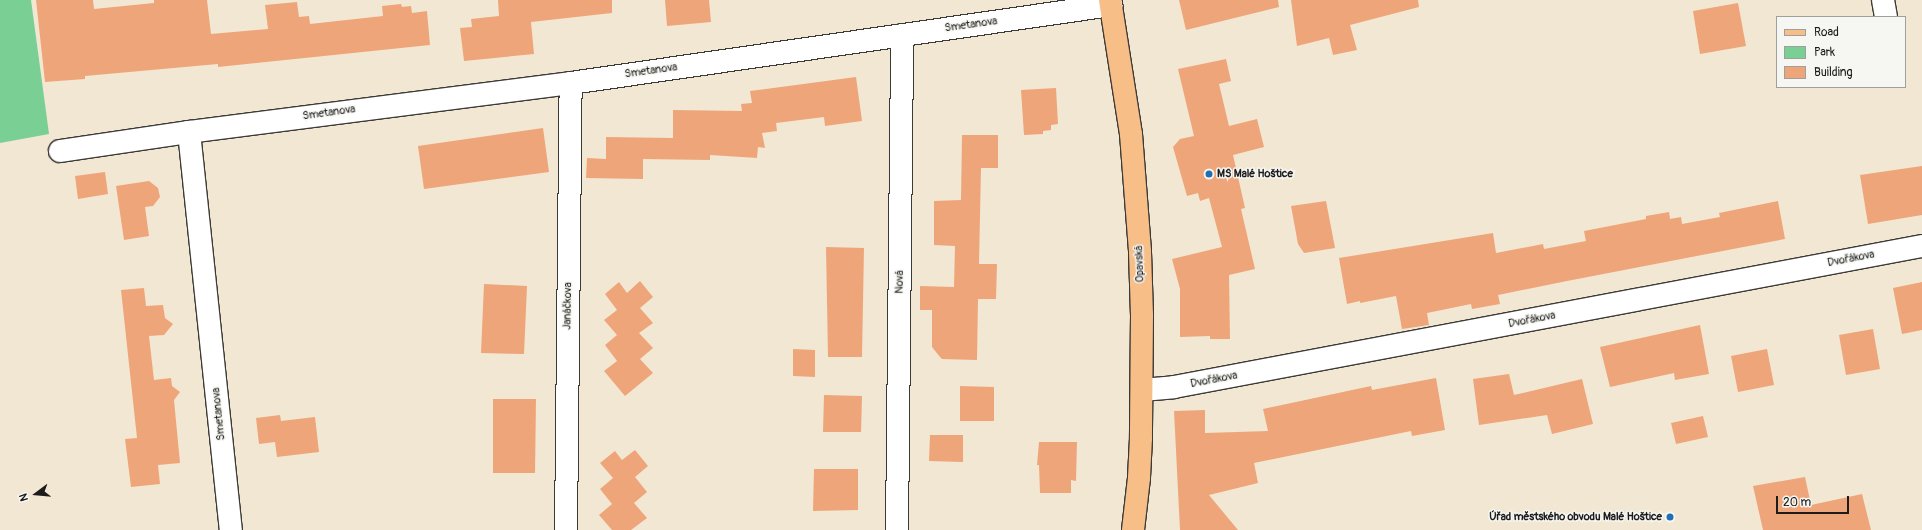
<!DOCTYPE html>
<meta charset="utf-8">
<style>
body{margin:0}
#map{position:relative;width:1922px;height:530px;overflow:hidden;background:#f2e7d2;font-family:Pangolin,sans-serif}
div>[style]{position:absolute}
.green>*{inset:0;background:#79cf94}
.building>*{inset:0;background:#efa57a}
.roads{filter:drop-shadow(1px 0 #3c3a37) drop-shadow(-1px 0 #3c3a37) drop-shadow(0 1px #3c3a37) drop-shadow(0 -1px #3c3a37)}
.minor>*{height:22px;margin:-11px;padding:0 11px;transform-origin:11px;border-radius:11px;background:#fff}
.major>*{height:22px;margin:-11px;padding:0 11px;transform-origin:11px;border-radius:11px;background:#f7be88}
.dots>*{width:11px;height:11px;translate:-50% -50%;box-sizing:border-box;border:2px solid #f6f6f2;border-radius:50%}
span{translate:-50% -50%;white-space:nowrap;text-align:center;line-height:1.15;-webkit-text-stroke:3px #f6f6f2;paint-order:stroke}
.street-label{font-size:11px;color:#1c1c1c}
.poi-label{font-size:11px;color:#1c1c1c;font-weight:700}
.left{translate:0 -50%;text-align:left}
.right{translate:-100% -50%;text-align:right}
.legend{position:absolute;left:1776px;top:16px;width:130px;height:72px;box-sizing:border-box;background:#f6f6f2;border:1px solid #9f9f9c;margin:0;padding:5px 7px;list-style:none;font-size:12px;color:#1c1c1c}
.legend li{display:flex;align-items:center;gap:8px;height:20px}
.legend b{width:20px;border:1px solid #9f9f9c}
.north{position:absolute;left:16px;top:474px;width:40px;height:40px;-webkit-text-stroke:3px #f6f6f2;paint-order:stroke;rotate:254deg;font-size:11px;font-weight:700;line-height:16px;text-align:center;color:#1c1c1c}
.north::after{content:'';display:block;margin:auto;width:14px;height:18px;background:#1c1c1c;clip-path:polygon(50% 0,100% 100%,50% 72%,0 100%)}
.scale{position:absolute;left:1776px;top:496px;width:73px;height:18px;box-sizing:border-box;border:2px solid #1c1c1c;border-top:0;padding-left:5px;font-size:12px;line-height:14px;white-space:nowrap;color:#1c1c1c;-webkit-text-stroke:3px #f6f6f2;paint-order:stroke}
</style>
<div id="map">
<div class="green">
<i style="clip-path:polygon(0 0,31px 0,49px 134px,0 143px)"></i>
</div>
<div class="building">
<i style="clip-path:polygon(36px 0,93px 0,94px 9px,154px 3px,154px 0,207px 0,211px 34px,268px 29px,265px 5px,297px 2px,299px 17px,309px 16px,310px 24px,383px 16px,382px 6px,401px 4px,402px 7px,411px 6px,412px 13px,427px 11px,430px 45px,218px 67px,218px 64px,85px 76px,85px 79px,45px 82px)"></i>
<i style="clip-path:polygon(498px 0,612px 0,612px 13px,531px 22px,534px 54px,464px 61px,460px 28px,472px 27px,471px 19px,499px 16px)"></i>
<i style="clip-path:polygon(665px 0,709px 0,711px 22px,667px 26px)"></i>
<i style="clip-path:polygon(1179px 0,1278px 0,1279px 7px,1186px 30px)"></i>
<i style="clip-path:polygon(1291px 0,1418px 0,1419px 7px,1350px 25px,1357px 50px,1333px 55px,1329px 38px,1297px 46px)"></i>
<i style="clip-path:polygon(1738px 3px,1746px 46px,1700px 54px,1693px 11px)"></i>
<i style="clip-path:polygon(1226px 59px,1231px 81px,1219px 84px,1229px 126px,1257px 119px,1264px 147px,1233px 155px,1245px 208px,1241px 209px,1255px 269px,1229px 275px,1230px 339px,1210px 339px,1210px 336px,1180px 337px,1180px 289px,1172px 259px,1222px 247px,1209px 198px,1200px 201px,1198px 193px,1187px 196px,1173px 147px,1180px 139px,1194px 136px,1178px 69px)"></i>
<i style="clip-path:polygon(856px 77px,862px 121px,825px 126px,824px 117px,776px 123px,777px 131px,762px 133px,765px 148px,758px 147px,757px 158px,710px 155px,710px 160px,643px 159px,643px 179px,586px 178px,587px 158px,606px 159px,606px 137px,673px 138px,673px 110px,742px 111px,741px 104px,752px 103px,750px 91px)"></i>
<i style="clip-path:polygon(1056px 88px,1058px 124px,1051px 125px,1051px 130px,1043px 131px,1043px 134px,1024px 135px,1021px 90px)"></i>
<i style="clip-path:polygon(543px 128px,549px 172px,424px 189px,418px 146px)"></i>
<i style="clip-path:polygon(962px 135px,998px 135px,998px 168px,981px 168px,979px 264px,997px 264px,996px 299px,978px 299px,977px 360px,942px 359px,940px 357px,932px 347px,932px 310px,920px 310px,920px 286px,954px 287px,955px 246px,934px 245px,934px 201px,961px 200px)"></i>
<i style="clip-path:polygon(1922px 166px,1922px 215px,1868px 224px,1860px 175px)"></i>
<i style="clip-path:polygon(105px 172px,108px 194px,78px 199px,75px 176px)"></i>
<i style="clip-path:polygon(149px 181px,158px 188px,160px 197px,153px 206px,145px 207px,149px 236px,124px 240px,116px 186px)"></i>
<i style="clip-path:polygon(1326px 201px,1335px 248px,1304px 253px,1298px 244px,1291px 206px)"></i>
<i style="clip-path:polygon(1778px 201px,1785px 239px,1567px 281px,1498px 295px,1500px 304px,1472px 309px,1471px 304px,1427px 313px,1429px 325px,1402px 329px,1396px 296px,1360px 303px,1360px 301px,1347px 304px,1339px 258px,1493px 233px,1496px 253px,1543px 244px,1544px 249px,1586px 241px,1584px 231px,1646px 219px,1646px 216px,1669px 212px,1670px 219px,1681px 217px,1682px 224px,1720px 217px,1719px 213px)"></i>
<i style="clip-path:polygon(826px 247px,864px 248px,862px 357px,828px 357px)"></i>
<i style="clip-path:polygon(640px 281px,653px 297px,640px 308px,653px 323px,639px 333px,653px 348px,640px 359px,653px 373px,625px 396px,604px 371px,617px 361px,605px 345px,617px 335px,604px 320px,617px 310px,605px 294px,619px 282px,627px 293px)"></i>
<i style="clip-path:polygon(1922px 282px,1922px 330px,1902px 334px,1893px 288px)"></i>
<i style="clip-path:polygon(484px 284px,527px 286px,524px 354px,481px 353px)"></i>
<i style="clip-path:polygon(144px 288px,146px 306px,163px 305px,165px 318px,173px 324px,164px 335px,149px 336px,154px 380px,171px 378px,172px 386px,180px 392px,174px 400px,180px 463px,158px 465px,160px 484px,131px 487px,125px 439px,137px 438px,121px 290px)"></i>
<i style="clip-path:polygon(1700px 325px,1709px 374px,1675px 380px,1674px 373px,1610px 387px,1600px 347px)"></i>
<i style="clip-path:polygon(1873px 329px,1880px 369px,1846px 375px,1839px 335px)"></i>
<i style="clip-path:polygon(793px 349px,815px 350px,815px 377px,793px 376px)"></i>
<i style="clip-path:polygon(1767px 349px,1774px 385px,1738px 392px,1731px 356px)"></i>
<i style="clip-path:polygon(1509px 374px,1514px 395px,1582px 379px,1593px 424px,1552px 434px,1547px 415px,1479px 425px,1473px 379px)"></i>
<i style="clip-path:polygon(1436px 378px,1445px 430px,1412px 436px,1411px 431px,1254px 463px,1258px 483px,1209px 495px,1238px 530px,1180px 530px,1174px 411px,1205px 410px,1205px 433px,1268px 431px,1263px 409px,1371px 386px,1372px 390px)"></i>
<i style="clip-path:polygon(960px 386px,994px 387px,994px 421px,960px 421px)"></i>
<i style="clip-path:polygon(824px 395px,862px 396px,861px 432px,823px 432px)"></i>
<i style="clip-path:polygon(493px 399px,536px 399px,535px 473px,493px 473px)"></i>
<i style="clip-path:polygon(280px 415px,281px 421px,315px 417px,319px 452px,277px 457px,275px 442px,259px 444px,256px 418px)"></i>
<i style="clip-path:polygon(1703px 416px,1708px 437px,1676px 444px,1671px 423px)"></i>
<i style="clip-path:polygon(930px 435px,963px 435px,963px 462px,929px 461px)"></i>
<i style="clip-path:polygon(1039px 442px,1077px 442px,1076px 481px,1071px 480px,1071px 493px,1040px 493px,1039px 465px,1037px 465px)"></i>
<i style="clip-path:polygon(635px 450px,648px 466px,635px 477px,647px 492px,634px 503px,647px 518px,631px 530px,612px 530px,599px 515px,612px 504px,600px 489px,613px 478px,600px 463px,615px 451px,622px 460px)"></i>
<i style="clip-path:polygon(814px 469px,858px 469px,858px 510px,813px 511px)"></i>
<i style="clip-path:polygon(1805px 477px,1811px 505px,1862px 494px,1871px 530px,1763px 530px,1753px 486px)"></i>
</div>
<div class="roads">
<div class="minor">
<i style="left:1883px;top:0;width:17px;rotate:80deg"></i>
<i style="left:189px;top:132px;width:400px;rotate:84deg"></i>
<i style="left:60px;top:151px;width:130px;rotate:-8.4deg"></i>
<i style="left:189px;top:132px;width:385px;rotate:-7.3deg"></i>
<i style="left:571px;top:83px;width:546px;rotate:-8.22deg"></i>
<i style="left:1142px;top:390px;width:32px;rotate:-5deg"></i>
<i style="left:1174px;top:387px;width:761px;rotate:-10.68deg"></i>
<i style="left:566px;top:530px;width:447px;rotate:-89.4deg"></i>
<i style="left:897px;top:530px;width:495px;rotate:-89.4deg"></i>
</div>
<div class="major">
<i style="left:1110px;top:0;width:136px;rotate:81.1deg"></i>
<i style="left:1131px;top:134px;width:118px;rotate:85.6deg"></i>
<i style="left:1140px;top:252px;width:63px;rotate:88.2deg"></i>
<i style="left:1142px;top:315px;width:123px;rotate:90.5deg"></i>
<i style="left:1141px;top:438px;width:40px;rotate:92.9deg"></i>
<i style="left:1139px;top:478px;width:52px;rotate:96.6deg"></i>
</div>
</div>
<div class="dots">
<i style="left:1209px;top:174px;background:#1f6fb2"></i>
<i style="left:1670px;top:517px;background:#1f6fb2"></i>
</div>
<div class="street-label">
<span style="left:971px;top:25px;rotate:-8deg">Smetanova</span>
<span style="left:651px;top:71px;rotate:-8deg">Smetanova</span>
<span style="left:329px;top:113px;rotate:-8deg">Smetanova</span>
<span style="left:1851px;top:259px;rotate:-11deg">Dvořákova</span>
<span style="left:1140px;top:264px;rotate:-92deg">Opavská</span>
<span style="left:900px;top:282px;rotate:-89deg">Nová</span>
<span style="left:568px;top:306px;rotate:-89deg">Janáčkova</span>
<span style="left:1532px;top:320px;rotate:-11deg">Dvořákova</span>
<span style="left:1214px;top:380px;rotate:-11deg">Dvořákova</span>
<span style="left:219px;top:414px;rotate:-96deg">Smetanova</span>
</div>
<div class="poi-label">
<span class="left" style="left:1217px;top:174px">MS Malé Hoštice</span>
<span class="right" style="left:1662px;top:517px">Úřad městského obvodu Malé Hoštice</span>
</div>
<ul class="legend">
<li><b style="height:5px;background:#f7be88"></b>Road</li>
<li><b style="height:11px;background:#79cf94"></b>Park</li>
<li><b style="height:11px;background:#efa57a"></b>Building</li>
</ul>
<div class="north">N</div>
<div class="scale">20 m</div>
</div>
